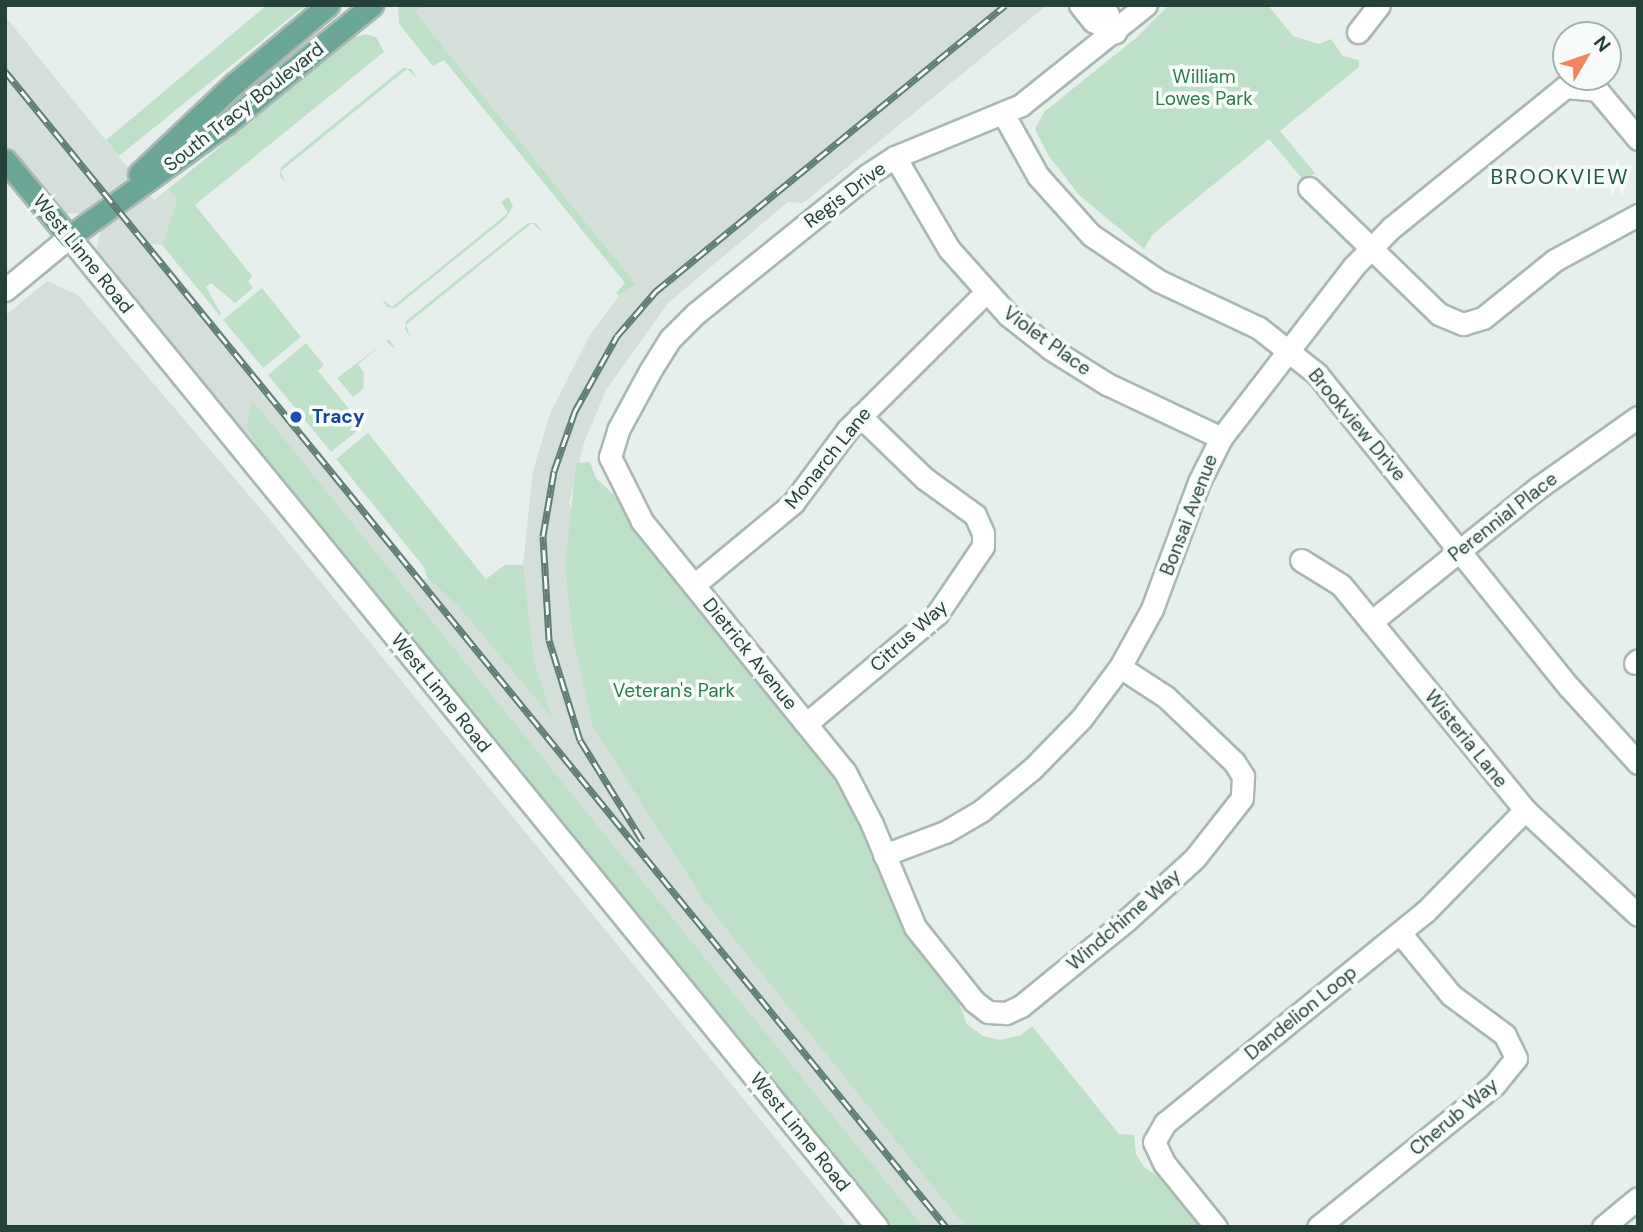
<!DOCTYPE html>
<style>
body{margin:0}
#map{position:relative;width:1643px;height:1232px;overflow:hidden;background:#e6efeb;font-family:"DM Sans",sans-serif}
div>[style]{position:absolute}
.built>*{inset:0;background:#d4dfda}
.green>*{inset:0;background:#bfe0c8}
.roads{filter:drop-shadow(2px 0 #a8b8b2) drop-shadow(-2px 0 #a8b8b2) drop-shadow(0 2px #a8b8b2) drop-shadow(0 -2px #a8b8b2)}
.minor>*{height:21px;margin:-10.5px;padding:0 10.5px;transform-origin:10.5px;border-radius:10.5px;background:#fff}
.major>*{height:21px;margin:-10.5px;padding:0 10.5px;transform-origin:10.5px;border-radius:10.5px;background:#6aa596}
.rail>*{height:7px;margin-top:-3.5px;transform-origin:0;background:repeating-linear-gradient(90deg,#f7fbf9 0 13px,#5f7d75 0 26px);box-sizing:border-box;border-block:2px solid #5f7d75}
.dots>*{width:19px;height:19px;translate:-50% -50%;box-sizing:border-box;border:4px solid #f7fbf9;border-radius:50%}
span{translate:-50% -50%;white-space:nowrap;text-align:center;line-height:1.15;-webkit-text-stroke:7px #f7fbf9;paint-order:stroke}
.park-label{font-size:19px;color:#2d7a4b}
.street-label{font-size:19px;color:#24423a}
.transit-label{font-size:19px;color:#164399;font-weight:700}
.left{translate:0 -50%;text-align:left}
.neighbourhood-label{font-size:21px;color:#1f5548;letter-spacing:2px}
.frame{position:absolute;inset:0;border:7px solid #24423a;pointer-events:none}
.north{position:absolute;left:1552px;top:21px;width:70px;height:70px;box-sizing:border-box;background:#f7fbf9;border:2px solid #a3b1ad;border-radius:50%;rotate:51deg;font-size:19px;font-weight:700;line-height:28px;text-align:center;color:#24423a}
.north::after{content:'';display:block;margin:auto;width:24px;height:32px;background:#f4845f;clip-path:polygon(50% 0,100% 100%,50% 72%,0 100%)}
</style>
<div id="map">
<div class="built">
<i style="clip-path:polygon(423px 5px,1047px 5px,803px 203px,788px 202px,668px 303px,606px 390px,584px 443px,569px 503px,1017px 1227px,887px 1227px,101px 262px,97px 247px,101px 229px,145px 190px,154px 200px,168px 189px,177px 200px,162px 245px,151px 244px,423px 579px,487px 579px,505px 565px,523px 565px,533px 471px,550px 414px,590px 335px,619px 296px,636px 284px,415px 12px)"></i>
<i style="clip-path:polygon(5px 16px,133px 174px,80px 214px,62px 213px,5px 146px)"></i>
<i style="clip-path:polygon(47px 281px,78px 295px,270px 520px,848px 1227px,5px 1227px,5px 316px)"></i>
</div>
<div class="green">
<i style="clip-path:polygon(267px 5px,306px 5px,119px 156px,106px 140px)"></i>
<i style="clip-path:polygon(398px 5px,423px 5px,415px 12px,636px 284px,619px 296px,616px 293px,625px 283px,444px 60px,433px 66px,399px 24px)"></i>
<i style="clip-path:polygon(1169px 5px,1268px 5px,1293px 36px,1319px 44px,1331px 39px,1343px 56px,1359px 60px,1359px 67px,1280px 131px,1315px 173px,1305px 182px,1269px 139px,1152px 235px,1144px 249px,1079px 195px,1048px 155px,1035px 129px,1044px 112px,1136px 38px)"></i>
<i style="clip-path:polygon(366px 34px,376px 37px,384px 52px,195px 205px,252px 276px,248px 281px,253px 288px,235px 303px,211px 283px,206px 287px,221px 314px,220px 316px,162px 245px,177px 200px,168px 189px,355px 37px)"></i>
<i style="clip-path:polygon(403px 68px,411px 69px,417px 78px,407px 69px,281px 171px,285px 182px,280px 176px,281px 167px)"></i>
<i style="clip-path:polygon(508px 197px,513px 206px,505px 219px,395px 308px,387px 307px,382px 299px,392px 307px,508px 213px,501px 202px)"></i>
<i style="clip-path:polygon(528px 223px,536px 223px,542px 232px,532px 223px,406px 325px,410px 336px,405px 330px,406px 321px)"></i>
<i style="clip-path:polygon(262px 288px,301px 337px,263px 368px,223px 320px)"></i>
<i style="clip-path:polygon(389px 339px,396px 350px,386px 341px,358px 364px,364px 373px,363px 389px,353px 397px,337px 378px)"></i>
<i style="clip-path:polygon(306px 343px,324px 365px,318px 371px,363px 426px,331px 452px,268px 375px)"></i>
<i style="clip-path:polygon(251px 401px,263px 413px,923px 1227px,887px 1227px,264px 462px,247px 426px)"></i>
<i style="clip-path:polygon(368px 433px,486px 579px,505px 565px,523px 565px,534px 662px,552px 718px,458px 606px,427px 577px,424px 567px,336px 459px)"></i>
<i style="clip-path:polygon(590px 462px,596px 478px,617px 498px,833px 772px,871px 844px,898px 916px,956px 995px,967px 1024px,983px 1036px,1000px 1040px,1021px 1035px,1032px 1026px,1119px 1134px,1134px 1135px,1136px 1154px,1144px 1167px,1166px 1182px,1205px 1227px,966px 1227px,821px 1048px,705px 902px,593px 727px,573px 639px,565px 566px,575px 472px,577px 463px)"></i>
</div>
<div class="roads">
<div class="minor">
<i style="left:1080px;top:5px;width:21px;rotate:51deg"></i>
<i style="left:1093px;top:21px;width:25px;rotate:27deg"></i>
<i style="left:1104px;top:5px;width:29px;rotate:68deg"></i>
<i style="left:1358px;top:32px;width:34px;rotate:-52deg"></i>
<i style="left:1004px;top:115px;width:70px;rotate:60.9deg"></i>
<i style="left:1038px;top:176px;width:79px;rotate:48.1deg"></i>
<i style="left:1091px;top:235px;width:82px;rotate:34.1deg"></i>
<i style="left:1159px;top:281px;width:110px;rotate:25.2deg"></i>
<i style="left:1259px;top:328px;width:74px;rotate:38.4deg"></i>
<i style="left:1317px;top:374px;width:402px;rotate:51.2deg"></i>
<i style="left:1569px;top:687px;width:103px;rotate:47.8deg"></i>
<i style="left:895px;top:157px;width:107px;rotate:59.6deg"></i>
<i style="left:949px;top:249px;width:89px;rotate:48.2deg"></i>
<i style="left:1008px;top:315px;width:55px;rotate:38.3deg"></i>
<i style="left:1051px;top:349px;width:66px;rotate:32deg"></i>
<i style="left:1107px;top:384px;width:126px;rotate:25.3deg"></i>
<i style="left:1309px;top:188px;width:181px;rotate:44.1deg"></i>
<i style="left:1439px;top:314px;width:26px;rotate:23deg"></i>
<i style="left:1463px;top:324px;width:21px;rotate:-17deg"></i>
<i style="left:1483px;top:318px;width:92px;rotate:-38.9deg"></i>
<i style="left:1555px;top:260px;width:94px;rotate:-28.5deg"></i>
<i style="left:5px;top:290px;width:83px;rotate:-39.6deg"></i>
<i style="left:69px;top:237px;width:1278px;rotate:50.78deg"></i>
<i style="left:1301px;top:560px;width:47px;rotate:32deg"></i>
<i style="left:1341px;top:585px;width:291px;rotate:50.7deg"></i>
<i style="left:1525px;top:810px;width:154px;rotate:42.9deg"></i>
<i style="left:694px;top:585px;width:129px;rotate:-39.6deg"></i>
<i style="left:793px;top:503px;width:92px;rotate:-53.4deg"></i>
<i style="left:848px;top:429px;width:193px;rotate:-44.8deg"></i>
<i style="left:1371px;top:622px;width:216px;rotate:-38.8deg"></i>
<i style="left:1539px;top:487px;width:121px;rotate:-35.3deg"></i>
<i style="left:1635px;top:663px;width:4px;rotate:-45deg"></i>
<i style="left:1120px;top:667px;width:55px;rotate:33.1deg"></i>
<i style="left:1166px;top:697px;width:94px;rotate:43.7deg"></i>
<i style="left:1234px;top:762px;width:17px;rotate:57deg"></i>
<i style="left:1243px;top:776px;width:22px;rotate:93deg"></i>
<i style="left:1242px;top:798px;width:76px;rotate:128.1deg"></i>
<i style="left:1195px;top:858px;width:91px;rotate:137.7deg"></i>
<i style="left:1128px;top:919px;width:138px;rotate:140.9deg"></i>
<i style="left:1021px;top:1006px;width:17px;rotate:155deg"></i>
<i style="left:1006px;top:1013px;width:18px;rotate:-177deg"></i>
<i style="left:988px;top:1012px;width:18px;rotate:-142deg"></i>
<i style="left:974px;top:1001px;width:95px;rotate:-128.6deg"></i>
<i style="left:915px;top:927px;width:112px;rotate:-112.7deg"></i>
<i style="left:872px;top:824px;width:59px;rotate:-117.4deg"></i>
<i style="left:845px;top:772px;width:323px;rotate:-129deg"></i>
<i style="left:642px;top:521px;width:72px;rotate:-116.6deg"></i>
<i style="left:610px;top:457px;width:28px;rotate:-73deg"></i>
<i style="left:618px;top:430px;width:67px;rotate:-61.5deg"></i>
<i style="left:650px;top:371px;width:39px;rotate:-58deg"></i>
<i style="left:671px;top:338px;width:34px;rotate:-45deg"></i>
<i style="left:695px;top:314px;width:221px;rotate:-38.9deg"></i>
<i style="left:867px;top:175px;width:33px;rotate:-33deg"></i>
<i style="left:895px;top:157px;width:136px;rotate:-22.4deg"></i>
<i style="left:1021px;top:105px;width:160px;rotate:-38.7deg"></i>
<i style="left:807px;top:723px;width:170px;rotate:-40deg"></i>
<i style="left:937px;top:614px;width:82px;rotate:-55.9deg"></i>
<i style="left:983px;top:546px;width:13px;rotate:-90deg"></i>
<i style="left:983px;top:533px;width:20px;rotate:-114deg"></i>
<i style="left:975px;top:515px;width:63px;rotate:-144deg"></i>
<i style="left:924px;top:478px;width:89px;rotate:-135.9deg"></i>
<i style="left:884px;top:855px;width:65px;rotate:-20.7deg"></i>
<i style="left:945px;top:832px;width:42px;rotate:-30.3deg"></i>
<i style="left:981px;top:811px;width:67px;rotate:-39.6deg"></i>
<i style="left:1033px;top:768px;width:69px;rotate:-45.6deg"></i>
<i style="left:1081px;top:719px;width:65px;rotate:-53.1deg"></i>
<i style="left:1120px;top:667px;width:66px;rotate:-61.1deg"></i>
<i style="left:1152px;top:609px;width:135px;rotate:-69.7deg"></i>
<i style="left:1199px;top:482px;width:49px;rotate:-63.4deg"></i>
<i style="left:1221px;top:438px;width:217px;rotate:-52.3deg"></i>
<i style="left:1354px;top:266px;width:53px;rotate:-45.8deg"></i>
<i style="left:1391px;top:228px;width:224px;rotate:-39deg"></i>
<i style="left:1565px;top:87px;width:32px;rotate:5deg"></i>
<i style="left:1597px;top:90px;width:64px;rotate:50.1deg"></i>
<i style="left:1216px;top:1227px;width:82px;rotate:-129.1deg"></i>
<i style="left:1164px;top:1163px;width:23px;rotate:-115deg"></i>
<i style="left:1154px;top:1142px;width:22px;rotate:-60deg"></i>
<i style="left:1165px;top:1123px;width:335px;rotate:-39.1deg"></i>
<i style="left:1425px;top:912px;width:143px;rotate:-45.6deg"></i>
<i style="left:1318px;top:1227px;width:228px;rotate:-38.9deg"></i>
<i style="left:1495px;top:1084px;width:33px;rotate:-51deg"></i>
<i style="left:1516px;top:1058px;width:25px;rotate:-116deg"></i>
<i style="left:1505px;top:1035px;width:67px;rotate:-143.5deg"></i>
<i style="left:1451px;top:995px;width:80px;rotate:-129.4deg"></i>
<i style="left:1603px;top:1227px;width:45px;rotate:-39.6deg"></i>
</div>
<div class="major">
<i style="left:5px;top:160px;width:100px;rotate:50.3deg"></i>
<i style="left:69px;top:237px;width:195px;rotate:-35.8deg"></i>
<i style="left:227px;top:123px;width:187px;rotate:-39.1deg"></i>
<i style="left:139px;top:174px;width:131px;rotate:-43.5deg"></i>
<i style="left:234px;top:84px;width:123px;rotate:-40deg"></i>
</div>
</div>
<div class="rail">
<i style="left:5px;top:71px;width:1491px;rotate:50.85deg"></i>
<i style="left:642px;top:840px;width:118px;rotate:-121.8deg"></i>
<i style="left:580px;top:740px;width:105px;rotate:-107.2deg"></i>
<i style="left:549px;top:640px;width:104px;rotate:-93.3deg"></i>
<i style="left:543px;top:536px;width:66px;rotate:-80.4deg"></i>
<i style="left:554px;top:471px;width:64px;rotate:-70.7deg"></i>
<i style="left:575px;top:411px;width:86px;rotate:-60.8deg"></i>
<i style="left:617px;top:336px;width:60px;rotate:-49.1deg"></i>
<i style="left:656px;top:291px;width:451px;rotate:-39.3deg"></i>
</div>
<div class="dots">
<i style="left:296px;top:417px;background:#1a4fb4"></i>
</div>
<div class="park-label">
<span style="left:1204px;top:88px">William<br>Lowes Park</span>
<span style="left:674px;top:691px">Veteran's Park</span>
</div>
<div class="street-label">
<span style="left:244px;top:107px;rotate:-38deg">South Tracy Boulevard</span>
<span style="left:845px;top:195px;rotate:-37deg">Regis Drive</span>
<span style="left:83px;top:254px;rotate:51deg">West Linne Road</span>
<span style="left:1047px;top:341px;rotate:36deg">Violet Place</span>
<span style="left:1357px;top:425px;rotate:50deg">Brookview Drive</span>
<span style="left:828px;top:458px;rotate:-51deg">Monarch Lane</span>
<span style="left:1189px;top:515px;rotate:-69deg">Bonsai Avenue</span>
<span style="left:1503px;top:517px;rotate:-38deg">Perennial Place</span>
<span style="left:909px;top:636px;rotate:-42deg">Citrus Way</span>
<span style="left:750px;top:654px;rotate:51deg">Dietrick Avenue</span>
<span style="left:441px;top:693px;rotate:51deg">West Linne Road</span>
<span style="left:1466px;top:739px;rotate:51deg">Wisteria Lane</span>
<span style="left:1124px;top:920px;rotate:-41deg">Windchime Way</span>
<span style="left:1301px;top:1013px;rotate:-39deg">Dandelion Loop</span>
<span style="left:1454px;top:1117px;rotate:-40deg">Cherub Way</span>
<span style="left:800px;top:1132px;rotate:51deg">West Linne Road</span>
</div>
<div class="transit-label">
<span class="left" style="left:312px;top:417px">Tracy</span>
</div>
<div class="neighbourhood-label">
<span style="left:1560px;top:177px">BROOKVIEW</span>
</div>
<div class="frame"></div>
<div class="north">N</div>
</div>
